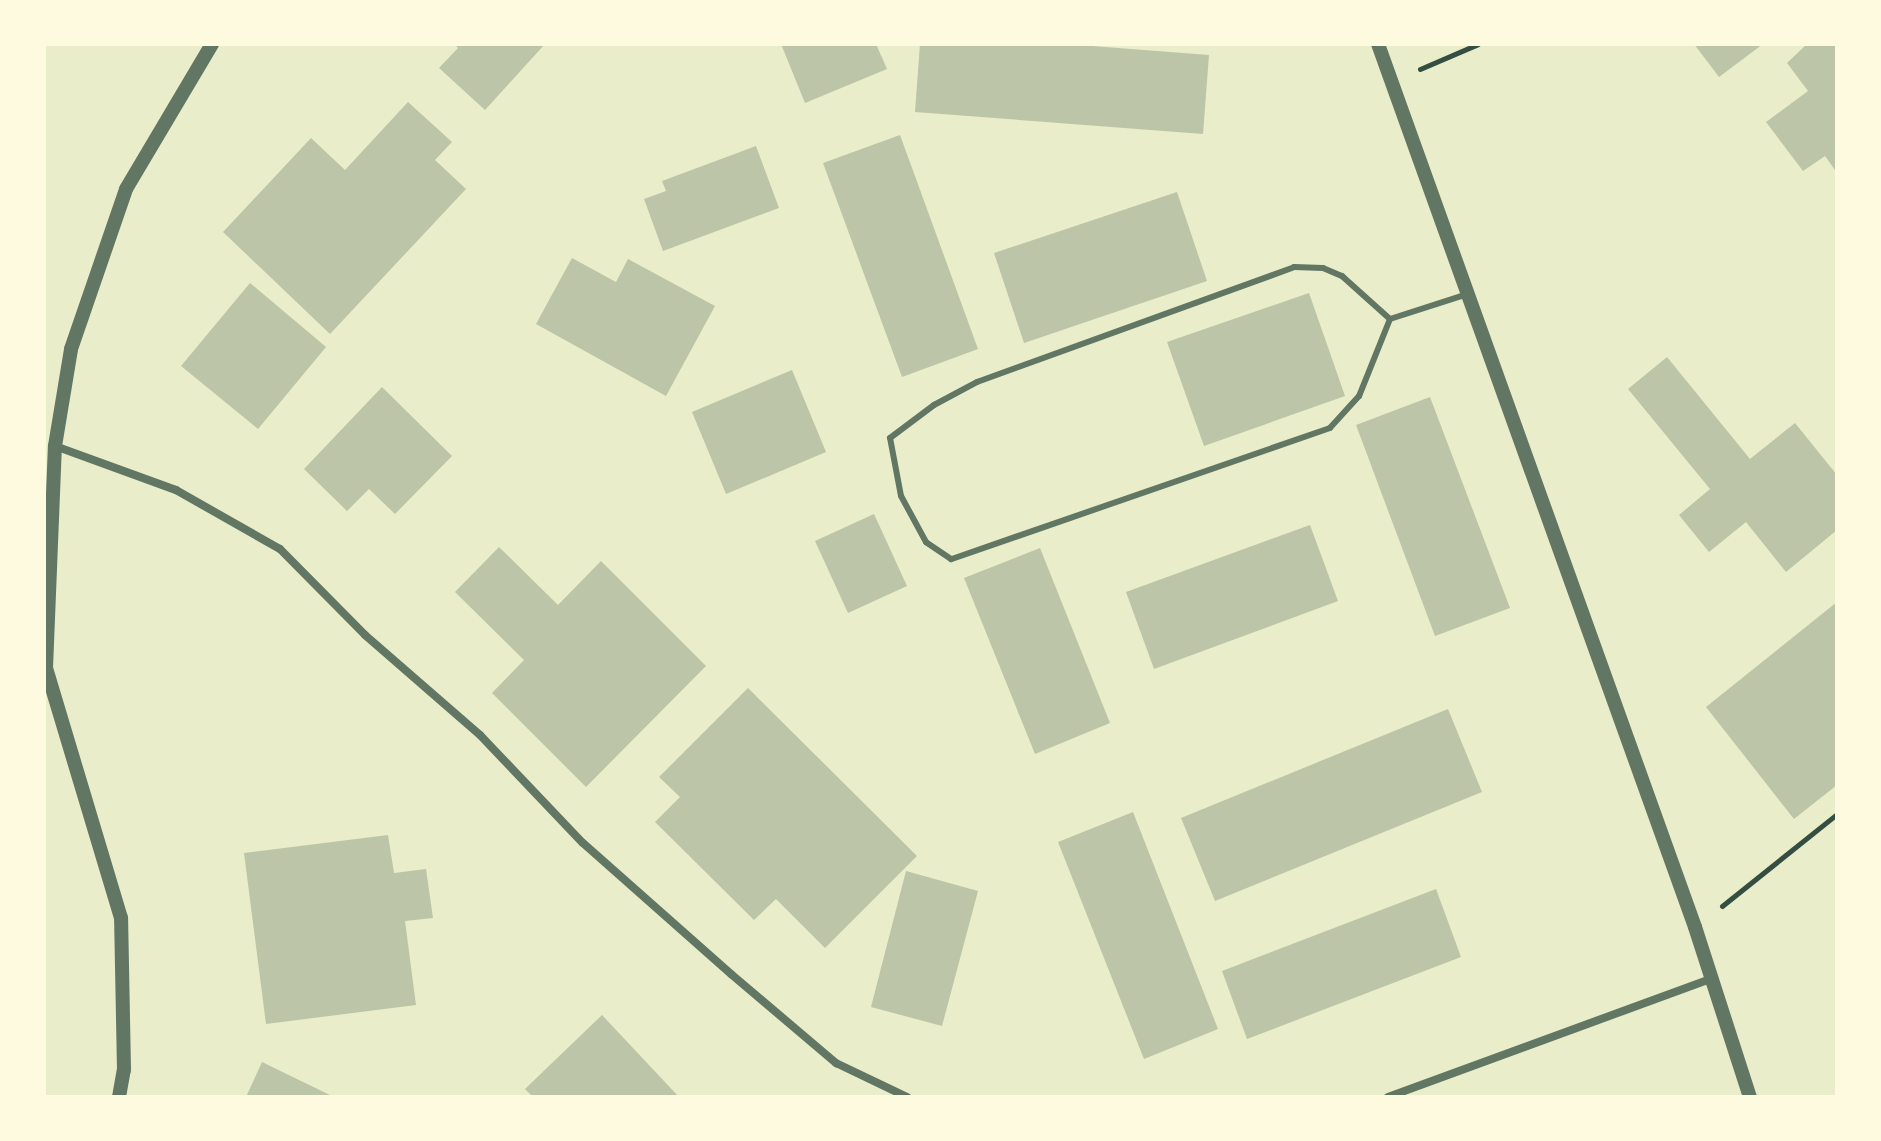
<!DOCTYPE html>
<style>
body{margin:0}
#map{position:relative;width:1881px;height:1141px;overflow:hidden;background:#e9edc9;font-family:"DejaVu Sans",sans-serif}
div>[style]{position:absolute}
.building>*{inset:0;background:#bcc5a7}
.path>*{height:5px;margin:-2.5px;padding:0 2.5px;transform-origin:2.5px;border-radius:2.5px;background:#344e41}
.service>*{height:6px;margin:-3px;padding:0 3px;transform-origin:3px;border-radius:3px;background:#617663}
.minor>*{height:8px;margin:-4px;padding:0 4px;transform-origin:4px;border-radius:4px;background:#617663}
.tertiary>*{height:14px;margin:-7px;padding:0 7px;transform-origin:7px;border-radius:7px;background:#617663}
span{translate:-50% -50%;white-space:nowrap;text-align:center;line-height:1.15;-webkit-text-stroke:6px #fefae0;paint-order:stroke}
.frame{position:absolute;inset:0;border:46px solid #fefae0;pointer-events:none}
</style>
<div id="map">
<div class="building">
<i style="clip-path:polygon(454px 44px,545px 44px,485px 110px,439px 68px,458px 48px)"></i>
<i style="clip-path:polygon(781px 44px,876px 44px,887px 69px,805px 103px)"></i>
<i style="clip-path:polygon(920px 44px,1066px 44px,1209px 55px,1203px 134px,915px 112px)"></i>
<i style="clip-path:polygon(1694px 44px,1763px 44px,1719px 77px)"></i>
<i style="clip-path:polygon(1807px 44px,1837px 44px,1837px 173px,1825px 156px,1803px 171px,1766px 122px,1808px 91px,1787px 63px)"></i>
<i style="clip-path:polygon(408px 102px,452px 142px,435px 160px,466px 189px,330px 334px,223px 232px,311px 138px,345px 170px)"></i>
<i style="clip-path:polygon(900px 135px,978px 349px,902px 377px,823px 163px)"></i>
<i style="clip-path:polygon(756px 146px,779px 208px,663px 251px,644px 199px,666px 191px,662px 181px)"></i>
<i style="clip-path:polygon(1177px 192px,1207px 281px,1024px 343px,994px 253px)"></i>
<i style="clip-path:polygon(572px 258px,616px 282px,628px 259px,715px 306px,666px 396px,536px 324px)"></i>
<i style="clip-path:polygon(250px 283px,326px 347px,258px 429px,181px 366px)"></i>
<i style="clip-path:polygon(1309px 293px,1345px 396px,1204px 446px,1167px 342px)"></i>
<i style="clip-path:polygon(1667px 357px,1750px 459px,1795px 423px,1837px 475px,1837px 530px,1786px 572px,1746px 522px,1709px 552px,1679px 515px,1710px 489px,1628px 389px)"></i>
<i style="clip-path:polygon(792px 370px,826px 452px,726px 494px,692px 412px)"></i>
<i style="clip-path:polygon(382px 387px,452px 456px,395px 514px,369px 489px,347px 511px,304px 469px)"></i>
<i style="clip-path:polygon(1430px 397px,1510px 608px,1435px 636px,1356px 425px)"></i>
<i style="clip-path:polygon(874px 514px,907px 586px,848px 613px,815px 541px)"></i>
<i style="clip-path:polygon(1310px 525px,1338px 601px,1154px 669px,1126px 592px)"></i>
<i style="clip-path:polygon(499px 547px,558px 605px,601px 561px,706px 666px,586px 787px,492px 693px,524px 660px,455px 592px)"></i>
<i style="clip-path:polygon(1040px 548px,1110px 723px,1035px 754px,964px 578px)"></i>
<i style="clip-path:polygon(1837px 602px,1837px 785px,1794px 819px,1706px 707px)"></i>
<i style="clip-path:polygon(748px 688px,917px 856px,825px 948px,776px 899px,754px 920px,655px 822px,680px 797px,659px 777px)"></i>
<i style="clip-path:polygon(1448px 709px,1482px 792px,1215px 901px,1181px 818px)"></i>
<i style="clip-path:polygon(1133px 812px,1218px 1029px,1144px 1059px,1058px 842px)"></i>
<i style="clip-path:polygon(388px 835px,394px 873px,426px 869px,433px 918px,405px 921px,416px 1005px,266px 1024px,244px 853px)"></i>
<i style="clip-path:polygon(906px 871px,978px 891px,942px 1026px,871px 1007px)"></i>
<i style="clip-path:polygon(1436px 889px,1461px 957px,1247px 1039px,1222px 971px)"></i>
<i style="clip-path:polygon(602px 1015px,679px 1097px,533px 1097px,525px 1089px)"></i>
<i style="clip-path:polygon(262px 1062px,334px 1097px,246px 1097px)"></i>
</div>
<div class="path">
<i style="left:1420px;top:69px;width:63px;rotate:-23.3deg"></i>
<i style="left:1722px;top:906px;width:147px;rotate:-38.7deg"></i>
</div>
<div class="service">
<i style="left:1294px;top:267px;width:29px;rotate:2deg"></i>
<i style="left:1323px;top:268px;width:21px;rotate:23deg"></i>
<i style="left:1342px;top:276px;width:64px;rotate:41.9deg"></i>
<i style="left:1390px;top:319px;width:83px;rotate:111.9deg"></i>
<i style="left:1359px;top:396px;width:43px;rotate:132.2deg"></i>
<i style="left:1330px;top:428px;width:401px;rotate:160.9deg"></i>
<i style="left:951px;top:559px;width:30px;rotate:-146deg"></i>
<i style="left:926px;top:542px;width:52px;rotate:-118.5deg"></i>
<i style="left:901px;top:496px;width:59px;rotate:-100.7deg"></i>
<i style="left:890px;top:438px;width:55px;rotate:-36.9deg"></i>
<i style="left:934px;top:405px;width:49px;rotate:-28.1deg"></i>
<i style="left:977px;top:382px;width:337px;rotate:-19.9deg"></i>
<i style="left:1390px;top:319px;width:82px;rotate:-17.8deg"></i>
</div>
<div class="minor">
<i style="left:55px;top:446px;width:129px;rotate:20deg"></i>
<i style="left:176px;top:490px;width:120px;rotate:29.6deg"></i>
<i style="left:280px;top:549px;width:121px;rotate:45.3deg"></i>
<i style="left:365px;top:635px;width:152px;rotate:41deg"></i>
<i style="left:480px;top:735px;width:149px;rotate:46.4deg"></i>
<i style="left:583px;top:843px;width:198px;rotate:41.5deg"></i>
<i style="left:731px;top:974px;width:138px;rotate:40.3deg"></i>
<i style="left:836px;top:1063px;width:79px;rotate:25.6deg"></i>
<i style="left:1388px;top:1097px;width:344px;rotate:-20.1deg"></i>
</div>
<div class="tertiary">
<i style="left:1378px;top:44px;width:938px;rotate:70.25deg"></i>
<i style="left:1695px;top:927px;width:179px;rotate:72.1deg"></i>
<i style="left:119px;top:1097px;width:27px;rotate:-80deg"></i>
<i style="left:124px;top:1070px;width:152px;rotate:-91.1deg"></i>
<i style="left:121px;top:918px;width:261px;rotate:-106.7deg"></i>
<i style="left:46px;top:668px;width:222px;rotate:-87.7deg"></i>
<i style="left:55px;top:446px;width:98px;rotate:-80.6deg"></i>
<i style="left:71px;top:349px;width:169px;rotate:-71deg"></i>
<i style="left:126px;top:189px;width:169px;rotate:-59.3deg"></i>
</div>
<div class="frame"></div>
</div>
